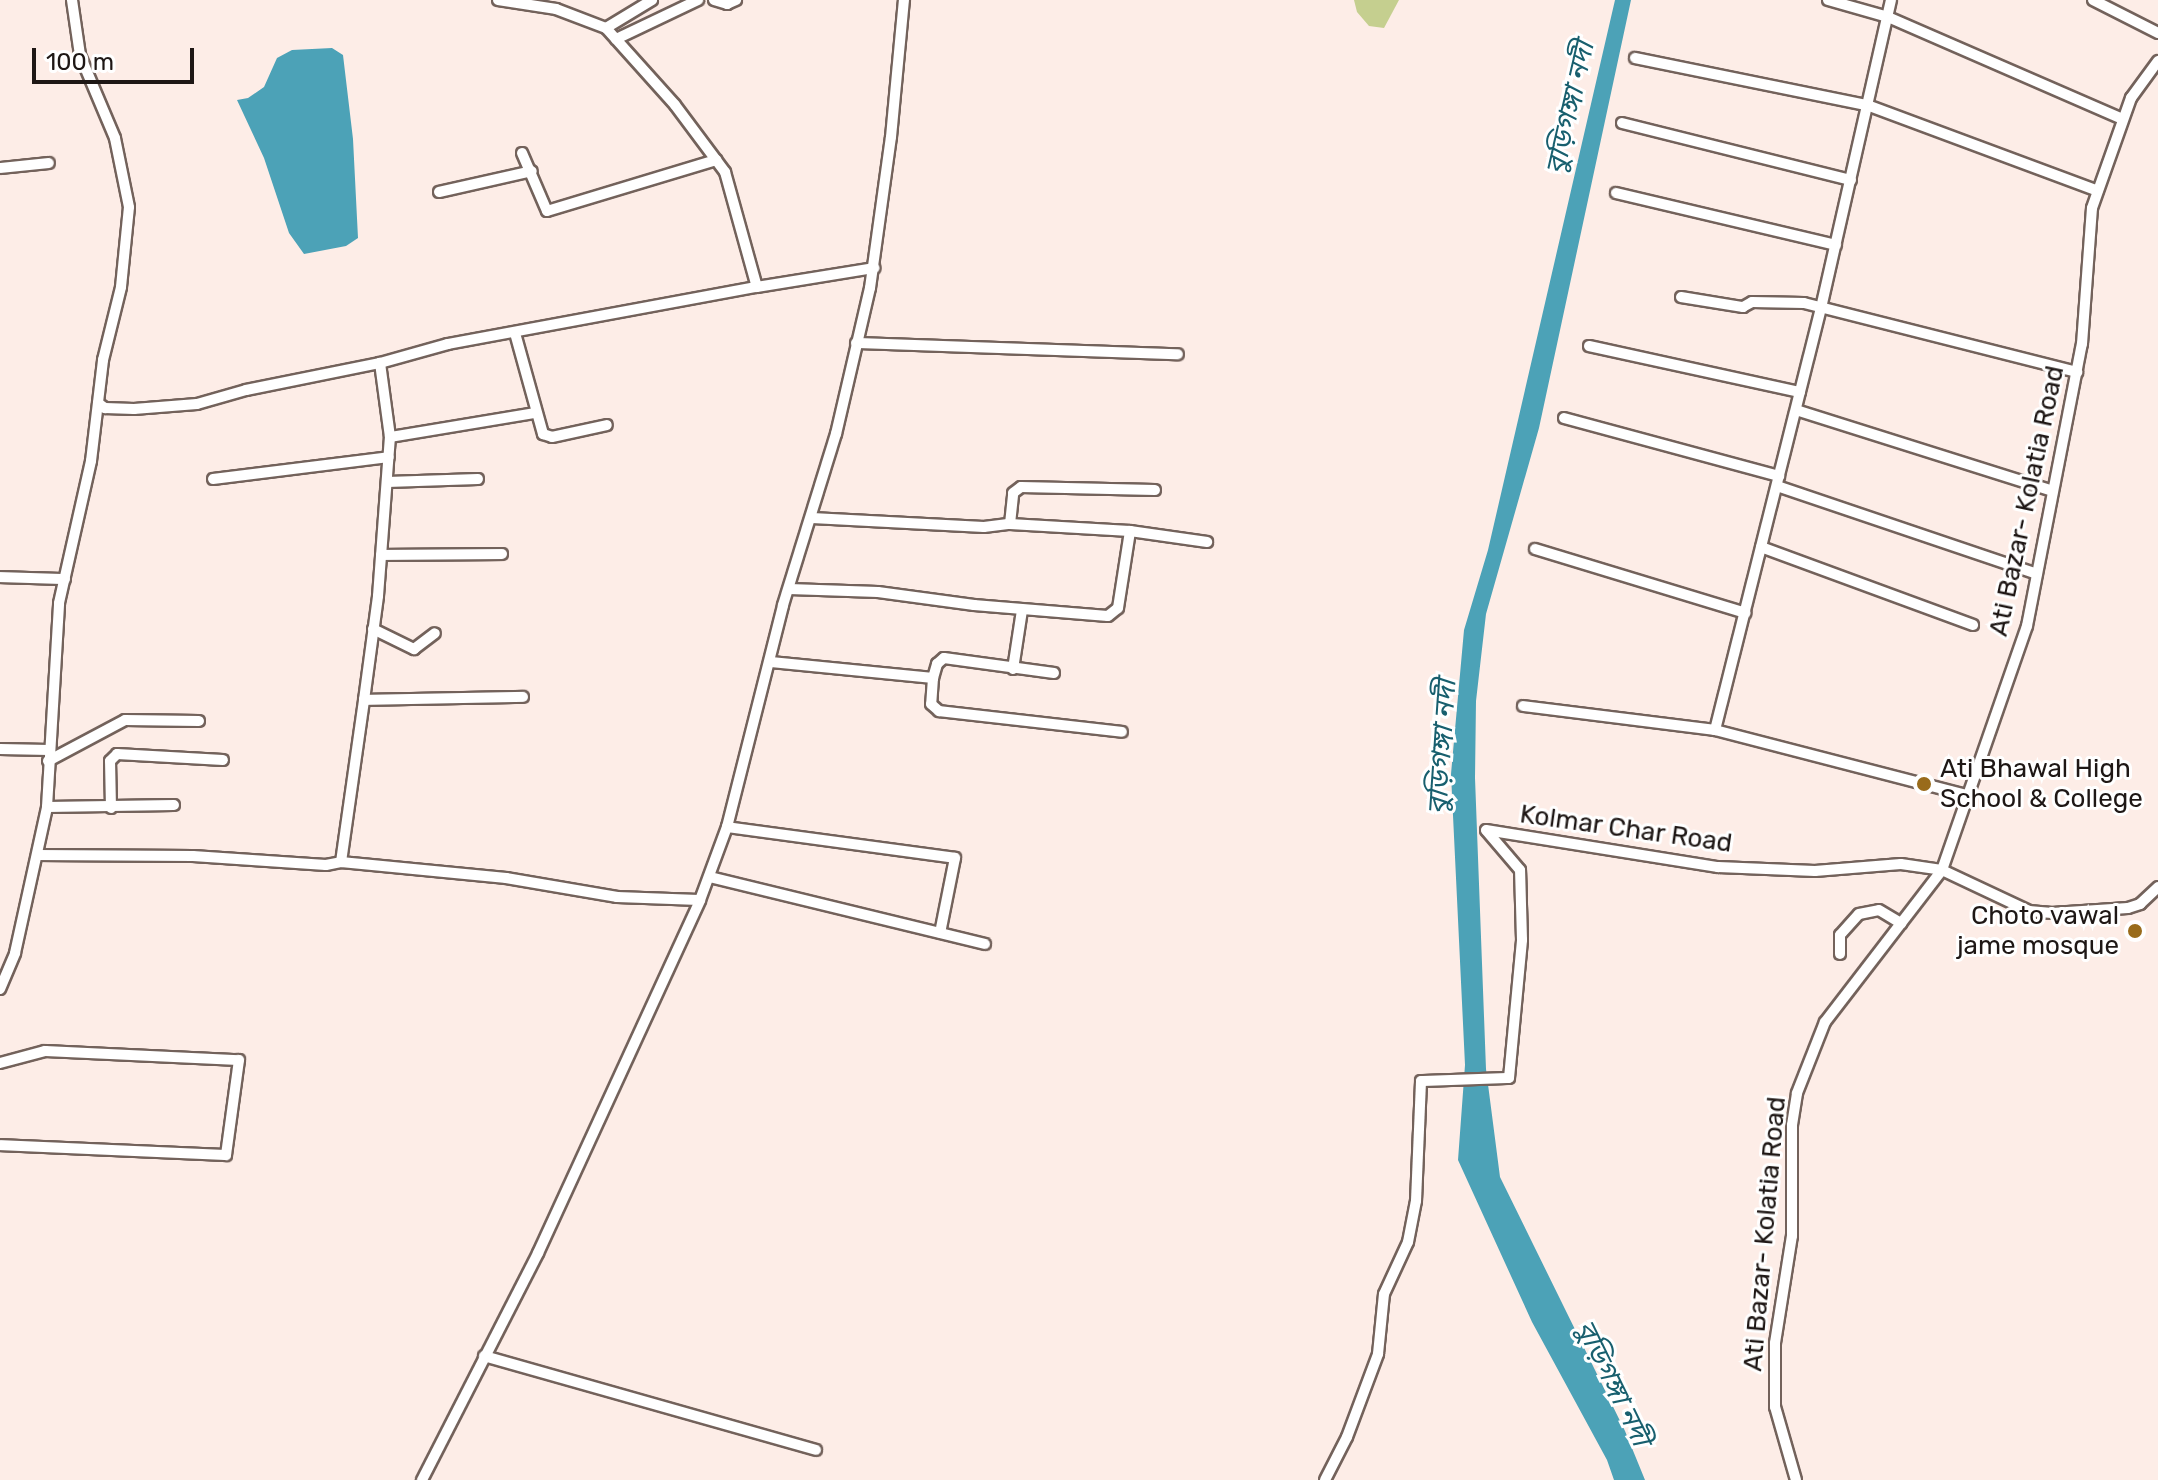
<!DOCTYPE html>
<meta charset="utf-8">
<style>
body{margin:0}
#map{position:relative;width:2158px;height:1480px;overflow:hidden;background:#fdede7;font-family:Rubik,"Noto Sans Bengali",sans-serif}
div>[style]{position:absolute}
.green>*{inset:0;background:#c5cf8f}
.water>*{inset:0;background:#4ca2b7}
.roads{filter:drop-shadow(2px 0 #73625b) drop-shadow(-2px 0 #73625b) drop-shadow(0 2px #73625b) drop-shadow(0 -2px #73625b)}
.minor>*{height:10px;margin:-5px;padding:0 5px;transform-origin:5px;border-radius:5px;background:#fff}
.dots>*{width:22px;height:22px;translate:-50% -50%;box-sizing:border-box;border:4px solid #fff;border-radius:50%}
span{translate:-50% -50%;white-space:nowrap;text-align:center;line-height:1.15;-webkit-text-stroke:6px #fff;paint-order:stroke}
.street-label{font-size:26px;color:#1e1715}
.poi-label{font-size:26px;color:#1e1715}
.left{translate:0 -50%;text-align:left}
.right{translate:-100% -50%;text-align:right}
.water-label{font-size:28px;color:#185f6e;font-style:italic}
.scale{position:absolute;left:32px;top:48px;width:162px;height:36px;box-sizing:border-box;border:4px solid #1e1715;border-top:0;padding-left:10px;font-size:24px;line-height:28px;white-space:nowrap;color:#1e1715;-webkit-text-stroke:6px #fff;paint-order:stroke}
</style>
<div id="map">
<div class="green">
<i style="clip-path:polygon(1354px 0,1399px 0,1384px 28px,1369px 26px,1357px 12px)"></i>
</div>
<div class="water">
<i style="clip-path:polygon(1615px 0,1631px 0,1539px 428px,1486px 614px,1476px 701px,1475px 778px,1486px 1069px,1500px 1177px,1625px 1431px,1645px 1480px,1614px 1480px,1607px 1460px,1532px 1322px,1458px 1160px,1465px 1065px,1451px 774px,1464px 630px,1488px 550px)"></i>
<i style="clip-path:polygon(332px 48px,343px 55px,353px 139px,358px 238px,346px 246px,304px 254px,289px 233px,264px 158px,237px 100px,248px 98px,264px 87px,277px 58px,292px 50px)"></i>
</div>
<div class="roads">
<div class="minor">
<i style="left:498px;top:0;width:59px;rotate:8.8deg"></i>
<i style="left:556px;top:9px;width:53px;rotate:20.8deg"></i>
<i style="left:606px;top:28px;width:103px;rotate:48.1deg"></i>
<i style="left:675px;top:105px;width:84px;rotate:53.3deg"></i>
<i style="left:725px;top:172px;width:119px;rotate:74.5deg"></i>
<i style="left:757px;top:287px;width:119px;rotate:-9.2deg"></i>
<i style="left:714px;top:0;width:14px;rotate:17deg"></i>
<i style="left:727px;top:4px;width:10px;rotate:-24deg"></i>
<i style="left:1828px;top:0;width:62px;rotate:15.8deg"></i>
<i style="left:1888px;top:17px;width:256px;rotate:23.5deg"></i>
<i style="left:2093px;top:0;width:73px;rotate:26.9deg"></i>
<i style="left:606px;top:28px;width:54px;rotate:-31.3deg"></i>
<i style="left:616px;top:39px;width:91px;rotate:-25.4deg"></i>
<i style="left:1635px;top:58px;width:237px;rotate:11.5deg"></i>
<i style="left:1867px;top:105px;width:246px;rotate:20.4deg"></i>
<i style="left:1622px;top:123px;width:236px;rotate:14deg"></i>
<i style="left:522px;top:153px;width:63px;rotate:66.7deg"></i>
<i style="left:547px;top:211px;width:177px;rotate:-16.8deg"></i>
<i style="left:0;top:168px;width:49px;rotate:-5.8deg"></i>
<i style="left:439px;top:192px;width:95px;rotate:-12.7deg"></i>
<i style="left:1616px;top:193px;width:226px;rotate:13.3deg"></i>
<i style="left:1681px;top:297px;width:63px;rotate:9.2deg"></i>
<i style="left:1743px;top:307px;width:10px;rotate:-29deg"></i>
<i style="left:1752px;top:302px;width:52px;rotate:1.1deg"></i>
<i style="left:1804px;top:303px;width:282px;rotate:14.2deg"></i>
<i style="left:515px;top:333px;width:105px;rotate:74.5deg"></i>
<i style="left:543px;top:434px;width:9px;rotate:18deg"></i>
<i style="left:552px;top:437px;width:56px;rotate:-12.3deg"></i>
<i style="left:856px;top:343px;width:322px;rotate:2deg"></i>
<i style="left:1589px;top:346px;width:216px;rotate:12.3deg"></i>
<i style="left:98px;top:403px;width:9px;rotate:36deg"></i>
<i style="left:105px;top:408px;width:29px;rotate:2deg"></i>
<i style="left:134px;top:409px;width:63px;rotate:-4.5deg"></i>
<i style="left:197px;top:404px;width:51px;rotate:-15.9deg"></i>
<i style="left:246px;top:390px;width:137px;rotate:-11.4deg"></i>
<i style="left:380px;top:363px;width:71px;rotate:-15.6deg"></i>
<i style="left:448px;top:344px;width:314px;rotate:-10.5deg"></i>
<i style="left:1796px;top:410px;width:269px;rotate:17.5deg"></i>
<i style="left:1564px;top:418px;width:223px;rotate:15.1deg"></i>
<i style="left:390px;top:437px;width:147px;rotate:-9.4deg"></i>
<i style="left:213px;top:479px;width:177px;rotate:-7.1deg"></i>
<i style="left:387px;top:482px;width:91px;rotate:-1.9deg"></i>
<i style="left:1777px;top:486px;width:274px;rotate:18.7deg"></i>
<i style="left:812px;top:518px;width:172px;rotate:3deg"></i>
<i style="left:984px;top:527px;width:26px;rotate:-7deg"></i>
<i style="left:1010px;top:524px;width:31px;rotate:-84deg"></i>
<i style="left:1013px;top:493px;width:10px;rotate:-37deg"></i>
<i style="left:1021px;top:487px;width:134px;rotate:1.3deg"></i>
<i style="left:1010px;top:524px;width:120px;rotate:3.3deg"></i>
<i style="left:1130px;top:531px;width:78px;rotate:8.1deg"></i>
<i style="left:1761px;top:547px;width:226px;rotate:20.2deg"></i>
<i style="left:1535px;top:549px;width:220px;rotate:16.9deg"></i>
<i style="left:381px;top:555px;width:121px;rotate:-0.5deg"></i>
<i style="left:0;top:577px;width:65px;rotate:1.8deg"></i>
<i style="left:789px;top:589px;width:89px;rotate:1.9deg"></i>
<i style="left:878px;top:592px;width:97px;rotate:7.7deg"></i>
<i style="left:974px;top:605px;width:134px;rotate:4.7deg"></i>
<i style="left:1108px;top:616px;width:13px;rotate:-39deg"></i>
<i style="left:1118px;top:608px;width:78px;rotate:-81.1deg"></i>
<i style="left:373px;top:629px;width:46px;rotate:26deg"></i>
<i style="left:414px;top:649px;width:26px;rotate:-37deg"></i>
<i style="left:771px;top:662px;width:163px;rotate:5.6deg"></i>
<i style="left:933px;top:678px;width:26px;rotate:94deg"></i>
<i style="left:931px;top:704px;width:11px;rotate:41deg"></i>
<i style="left:939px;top:711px;width:184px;rotate:6.5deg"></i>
<i style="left:1013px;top:669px;width:60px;rotate:-81.3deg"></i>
<i style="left:933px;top:678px;width:15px;rotate:-74deg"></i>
<i style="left:937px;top:664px;width:9px;rotate:-41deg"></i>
<i style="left:944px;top:658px;width:111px;rotate:7.8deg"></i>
<i style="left:364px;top:700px;width:105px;rotate:-82.3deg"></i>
<i style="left:378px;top:596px;width:159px;rotate:-85.7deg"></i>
<i style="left:390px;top:437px;width:75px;rotate:-97.7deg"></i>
<i style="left:1523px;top:706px;width:193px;rotate:7.1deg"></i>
<i style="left:1715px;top:730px;width:259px;rotate:14.5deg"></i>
<i style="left:1715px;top:730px;width:435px;rotate:-75.9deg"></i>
<i style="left:1821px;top:308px;width:316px;rotate:-77.2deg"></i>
<i style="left:0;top:749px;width:49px;rotate:1.2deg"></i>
<i style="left:48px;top:761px;width:87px;rotate:-28deg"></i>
<i style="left:125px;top:720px;width:74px;rotate:0.8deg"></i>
<i style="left:47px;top:807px;width:127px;rotate:-0.9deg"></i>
<i style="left:111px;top:808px;width:47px;rotate:-91.2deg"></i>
<i style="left:110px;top:761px;width:10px;rotate:-45deg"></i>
<i style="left:117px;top:754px;width:106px;rotate:3.2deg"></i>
<i style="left:727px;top:827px;width:230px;rotate:7.7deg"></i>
<i style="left:955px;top:858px;width:76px;rotate:101.3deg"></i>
<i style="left:37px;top:855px;width:156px;rotate:0.4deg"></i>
<i style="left:193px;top:856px;width:133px;rotate:3.9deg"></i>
<i style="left:326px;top:865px;width:15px;rotate:-11deg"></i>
<i style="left:341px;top:862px;width:166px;rotate:5.5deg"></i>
<i style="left:506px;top:878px;width:113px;rotate:9.7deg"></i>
<i style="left:617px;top:897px;width:83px;rotate:2.1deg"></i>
<i style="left:341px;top:862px;width:164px;rotate:-81.9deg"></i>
<i style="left:364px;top:700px;width:159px;rotate:-1.1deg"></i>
<i style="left:710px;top:877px;width:283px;rotate:13.7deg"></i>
<i style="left:1840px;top:954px;width:19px;rotate:-90deg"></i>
<i style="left:1840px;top:935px;width:28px;rotate:-48deg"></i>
<i style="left:1859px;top:914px;width:20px;rotate:-11deg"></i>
<i style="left:1879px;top:910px;width:26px;rotate:31deg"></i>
<i style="left:0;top:989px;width:39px;rotate:-67deg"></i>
<i style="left:15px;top:953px;width:149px;rotate:-77.6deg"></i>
<i style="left:47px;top:807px;width:204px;rotate:-86.6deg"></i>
<i style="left:59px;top:603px;width:146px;rotate:-77.3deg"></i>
<i style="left:91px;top:461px;width:102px;rotate:-83.2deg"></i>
<i style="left:103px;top:360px;width:75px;rotate:-76.1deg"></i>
<i style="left:121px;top:287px;width:80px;rotate:-84.3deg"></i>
<i style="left:129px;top:207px;width:70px;rotate:-101.5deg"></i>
<i style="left:115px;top:138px;width:90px;rotate:-112.9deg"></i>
<i style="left:80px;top:55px;width:56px;rotate:-98.3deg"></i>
<i style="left:0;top:1063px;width:47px;rotate:-14.9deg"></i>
<i style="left:45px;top:1051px;width:194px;rotate:2.7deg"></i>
<i style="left:239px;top:1060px;width:96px;rotate:97.8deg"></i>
<i style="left:226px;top:1155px;width:226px;rotate:-177.5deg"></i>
<i style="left:484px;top:1356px;width:345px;rotate:15.8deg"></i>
<i style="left:422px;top:1480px;width:255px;rotate:-62.9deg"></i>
<i style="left:538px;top:1253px;width:388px;rotate:-65.3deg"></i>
<i style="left:700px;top:900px;width:78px;rotate:-69.7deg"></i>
<i style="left:727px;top:827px;width:229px;rotate:-75.8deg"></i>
<i style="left:783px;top:605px;width:179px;rotate:-72.8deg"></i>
<i style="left:836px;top:434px;width:150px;rotate:-76.9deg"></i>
<i style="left:870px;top:288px;width:152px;rotate:-82.1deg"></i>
<i style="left:891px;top:137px;width:138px;rotate:-84.6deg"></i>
<i style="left:1325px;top:1480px;width:48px;rotate:-62.9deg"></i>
<i style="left:1347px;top:1437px;width:89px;rotate:-69.5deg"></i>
<i style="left:1378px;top:1354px;width:60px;rotate:-84.3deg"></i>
<i style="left:1384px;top:1294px;width:57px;rotate:-65.2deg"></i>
<i style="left:1408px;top:1242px;width:42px;rotate:-79deg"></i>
<i style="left:1416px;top:1201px;width:120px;rotate:-87.6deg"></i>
<i style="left:1421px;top:1081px;width:88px;rotate:-2deg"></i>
<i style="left:1509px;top:1078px;width:139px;rotate:-84.6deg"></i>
<i style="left:1522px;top:940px;width:70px;rotate:-91.6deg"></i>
<i style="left:1520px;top:870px;width:52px;rotate:-130.4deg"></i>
<i style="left:1486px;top:830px;width:235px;rotate:9.1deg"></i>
<i style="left:1718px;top:867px;width:97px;rotate:2.4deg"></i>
<i style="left:1815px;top:871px;width:86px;rotate:-4.7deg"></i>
<i style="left:1901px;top:864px;width:41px;rotate:8.3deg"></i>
<i style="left:1942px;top:870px;width:96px;rotate:25.2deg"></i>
<i style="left:2029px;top:911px;width:23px;rotate:5deg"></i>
<i style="left:2052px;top:913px;width:76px;rotate:-3.8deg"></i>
<i style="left:2128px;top:908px;width:13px;rotate:-18deg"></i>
<i style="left:2140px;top:904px;width:25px;rotate:-43deg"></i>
<i style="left:1796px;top:1480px;width:76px;rotate:-106deg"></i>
<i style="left:1775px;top:1407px;width:64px;rotate:-90deg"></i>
<i style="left:1775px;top:1343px;width:108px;rotate:-81deg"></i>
<i style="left:1792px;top:1236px;width:111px;rotate:-90deg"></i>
<i style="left:1792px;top:1125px;width:32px;rotate:-81deg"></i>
<i style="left:1797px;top:1093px;width:76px;rotate:-68.5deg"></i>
<i style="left:1825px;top:1022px;width:192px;rotate:-52.4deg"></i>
<i style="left:1942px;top:870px;width:258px;rotate:-70.8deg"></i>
<i style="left:2027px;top:626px;width:287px;rotate:-79deg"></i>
<i style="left:2082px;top:344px;width:136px;rotate:-85.8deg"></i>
<i style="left:2092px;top:208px;width:117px;rotate:-70.5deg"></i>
<i style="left:2131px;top:98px;width:46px;rotate:-53.9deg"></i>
</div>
</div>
<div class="dots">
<i style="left:1924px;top:784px;background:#996b1b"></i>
<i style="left:2135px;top:931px;background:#996b1b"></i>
</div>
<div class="street-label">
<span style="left:2027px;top:501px;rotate:-78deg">Ati Bazar- Kolatia Road</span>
<span style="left:1626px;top:829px;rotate:8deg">Kolmar Char Road</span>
<span style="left:1765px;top:1234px;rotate:-85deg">Ati Bazar- Kolatia Road</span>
</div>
<div class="poi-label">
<span class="left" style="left:1940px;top:784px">Ati Bhawal High<br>School &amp; College</span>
<span class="right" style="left:2119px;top:931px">Choto vawal<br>jame mosque</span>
</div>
<div class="water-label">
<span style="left:1570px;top:108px;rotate:-77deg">বুড়িগঙ্গা নদী</span>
<span style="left:1442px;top:747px;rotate:-86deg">বুড়িগঙ্গা নদী</span>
<span style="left:1613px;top:1383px;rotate:64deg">বুড়িগঙ্গা নদী</span>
</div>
<div class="scale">100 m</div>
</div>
